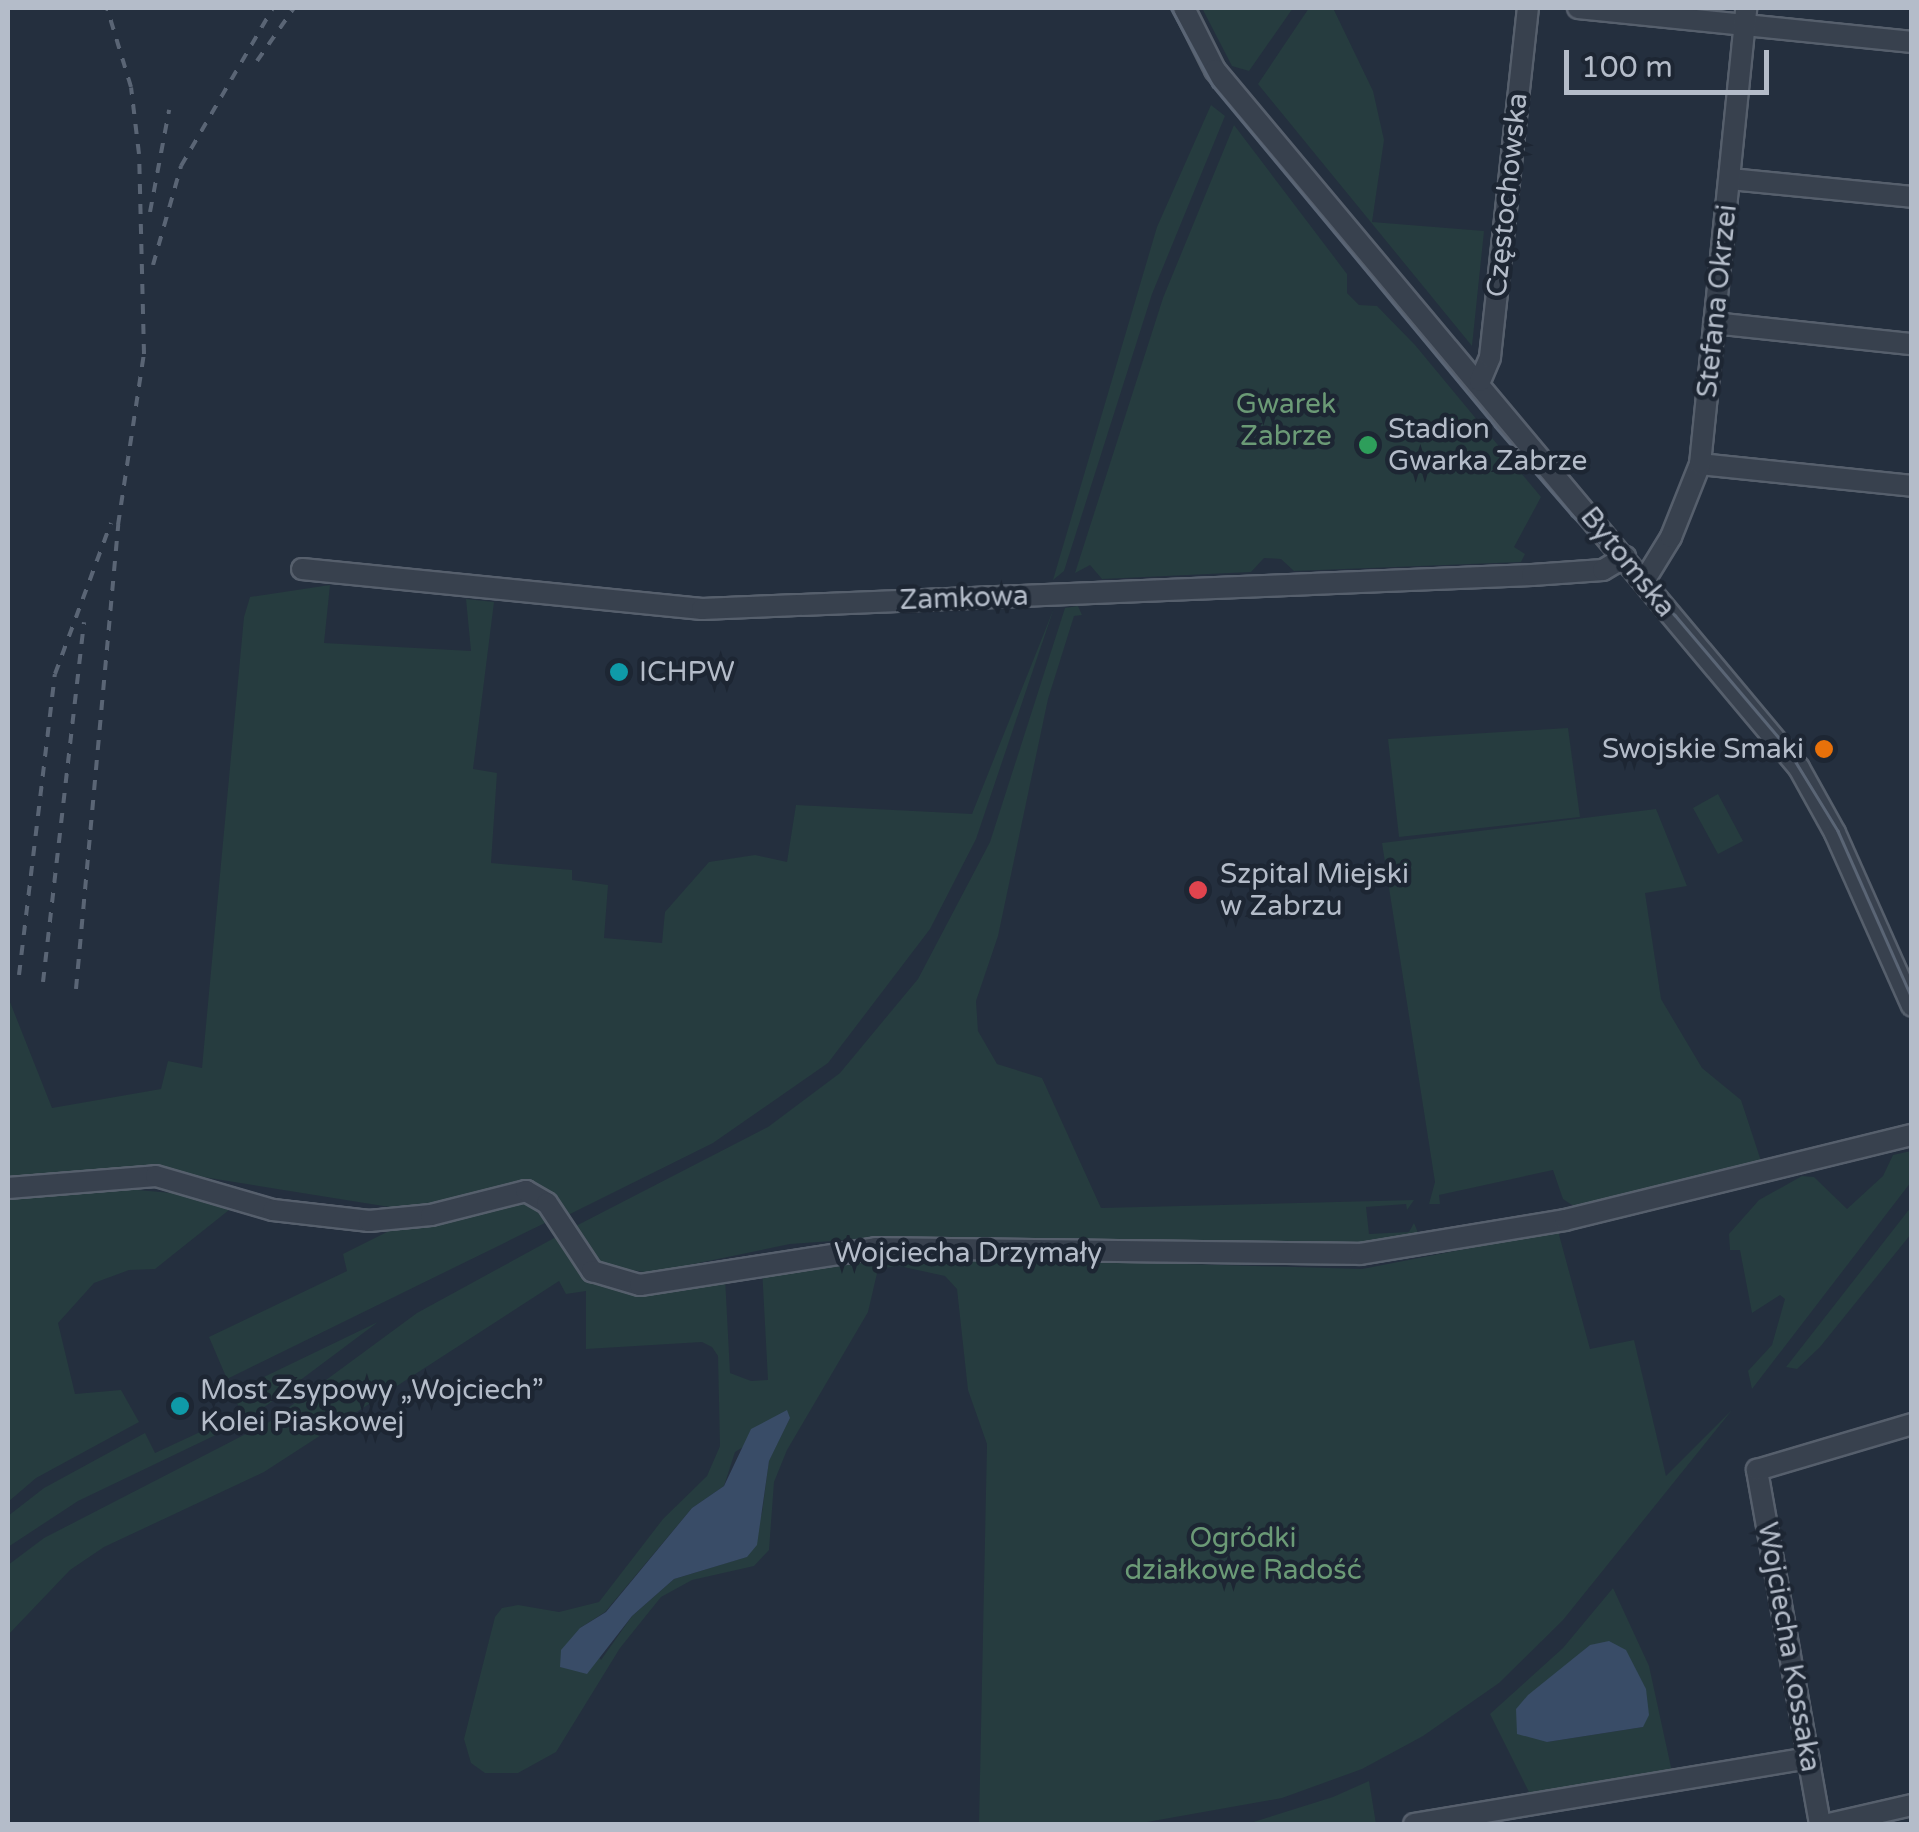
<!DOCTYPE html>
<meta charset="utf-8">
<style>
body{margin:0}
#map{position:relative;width:1919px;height:1832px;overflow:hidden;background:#242f3e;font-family:"Varela Round",sans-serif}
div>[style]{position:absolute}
.green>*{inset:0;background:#263c3f}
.water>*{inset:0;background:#394c67}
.roads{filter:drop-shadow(2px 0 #565f6c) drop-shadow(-2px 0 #565f6c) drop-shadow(0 2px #565f6c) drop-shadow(0 -2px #565f6c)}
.minor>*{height:20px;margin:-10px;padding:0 10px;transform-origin:10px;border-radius:10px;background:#38414e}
.tram>*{height:2.5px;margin:-1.25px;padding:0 1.25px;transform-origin:1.25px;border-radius:1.25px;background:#5a6575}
.rail>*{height:4px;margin-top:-2px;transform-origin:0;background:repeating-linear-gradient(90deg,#5a6575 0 10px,transparent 0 20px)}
.dots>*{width:28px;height:28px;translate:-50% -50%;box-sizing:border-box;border:5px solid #1d2633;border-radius:50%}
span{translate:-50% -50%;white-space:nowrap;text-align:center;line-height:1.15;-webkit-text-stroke:9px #1d2633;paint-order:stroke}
.street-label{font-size:28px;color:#b4bcc9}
.park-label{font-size:28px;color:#6b9a76}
.poi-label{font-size:28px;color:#b4bcc9}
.left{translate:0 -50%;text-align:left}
.right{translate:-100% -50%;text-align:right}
.frame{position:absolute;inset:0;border:10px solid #b4bcc9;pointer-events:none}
.scale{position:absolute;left:1564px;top:50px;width:205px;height:45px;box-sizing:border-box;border:5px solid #b4bcc9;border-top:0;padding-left:12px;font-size:30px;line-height:35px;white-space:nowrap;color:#b4bcc9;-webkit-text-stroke:8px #1d2633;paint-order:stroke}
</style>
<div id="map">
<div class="green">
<i style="clip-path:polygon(1202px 8px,1293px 8px,1249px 71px,1232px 66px)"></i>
<i style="clip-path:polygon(1309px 8px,1333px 8px,1373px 91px,1384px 140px,1372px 222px,1484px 231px,1472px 346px,1258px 84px)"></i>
<i style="clip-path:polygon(1211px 105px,1225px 116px,1152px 294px,1064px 571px,1053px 580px,1157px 227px)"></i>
<i style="clip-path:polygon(1234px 125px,1347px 274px,1347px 293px,1359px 305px,1377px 306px,1415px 345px,1541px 497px,1514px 547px,1525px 554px,1521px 562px,1294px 571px,1281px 559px,1264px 558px,1251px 572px,1102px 579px,1090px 565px,1075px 573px,1163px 298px)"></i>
<i style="clip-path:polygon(330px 585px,324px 643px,471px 651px,466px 599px,494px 602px,473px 769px,497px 773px,491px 863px,572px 870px,572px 880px,608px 885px,604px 938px,662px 943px,665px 912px,709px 862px,755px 855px,787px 862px,796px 805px,972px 814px,1054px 608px,976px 839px,930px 929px,828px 1063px,713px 1143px,564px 1217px,525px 1183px,402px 1209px,135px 1166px,8px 1177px,8px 997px,52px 1108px,161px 1089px,168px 1061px,202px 1068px,244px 617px,250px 597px)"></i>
<i style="clip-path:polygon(1078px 606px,1082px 615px,1074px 616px,1048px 699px,998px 936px,976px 1001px,978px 1031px,997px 1064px,1042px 1078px,1101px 1208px,1414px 1200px,1407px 1210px,1406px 1204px,1366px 1207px,1369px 1234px,1409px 1232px,1414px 1223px,1419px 1235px,1413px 1241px,1330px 1246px,861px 1239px,790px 1244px,650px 1273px,603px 1265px,572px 1228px,768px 1127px,840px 1073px,918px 979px,990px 842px,1065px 608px)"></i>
<i style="clip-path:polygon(1568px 728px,1580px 817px,1399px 837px,1388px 739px)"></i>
<i style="clip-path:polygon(1718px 794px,1743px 841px,1718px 854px,1693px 808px)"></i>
<i style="clip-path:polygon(1656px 809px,1687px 886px,1645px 893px,1661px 999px,1702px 1068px,1741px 1100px,1761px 1161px,1578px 1209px,1563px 1199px,1553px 1170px,1439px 1195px,1440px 1204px,1429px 1204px,1435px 1182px,1382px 843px)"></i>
<i style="clip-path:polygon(1911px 1151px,1911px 1182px,1752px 1389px,1748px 1371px,1772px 1345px,1785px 1299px,1780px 1295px,1752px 1313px,1740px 1250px,1730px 1250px,1729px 1234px,1759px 1200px,1802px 1176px,1814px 1177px,1847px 1209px,1883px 1176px,1893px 1155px)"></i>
<i style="clip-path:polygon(103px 1187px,172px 1193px,229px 1210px,155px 1269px,129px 1270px,94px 1283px,58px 1323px,75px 1394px,121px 1390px,139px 1422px,36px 1478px,8px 1502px,8px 1197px)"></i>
<i style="clip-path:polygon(518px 1197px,549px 1221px,227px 1379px,209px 1337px,347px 1271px,343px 1254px,389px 1231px)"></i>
<i style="clip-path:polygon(1911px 1207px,1911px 1234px,1820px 1347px,1797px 1369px,1786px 1367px)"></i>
<i style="clip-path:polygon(evenodd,1558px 1231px,1590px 1349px,1634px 1340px,1666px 1476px,1732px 1410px,1563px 1620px,1499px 1683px,1423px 1736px,1362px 1769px,1282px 1798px,1136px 1824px,979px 1824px,987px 1444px,968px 1390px,957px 1289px,945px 1276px,899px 1266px,878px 1269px,868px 1312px,787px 1450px,774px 1482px,769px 1550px,754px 1566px,692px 1580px,661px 1597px,620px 1648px,556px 1752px,518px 1773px,485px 1773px,471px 1763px,464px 1739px,495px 1617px,502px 1608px,518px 1605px,559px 1612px,599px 1602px,663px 1519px,707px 1476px,720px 1446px,718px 1356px,712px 1347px,702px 1342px,586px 1349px,586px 1291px,566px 1294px,559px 1281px,264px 1472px,104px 1547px,70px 1570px,8px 1635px,8px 1565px,44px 1538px,269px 1422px,417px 1313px,556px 1237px,576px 1266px,604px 1285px,725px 1277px,730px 1373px,751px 1381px,768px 1380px,762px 1268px,850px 1259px,1016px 1259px,1362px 1269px,1558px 1231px,790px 1418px,769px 1460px,762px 1513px,746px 1557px,674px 1579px,632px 1616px,601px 1660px,580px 1628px,605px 1612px,692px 1508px,724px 1486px,735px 1452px,790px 1418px)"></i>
<i style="clip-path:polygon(378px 1322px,247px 1420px,78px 1501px,8px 1547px,8px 1516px,44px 1488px,145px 1433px,155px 1453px,241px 1413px,233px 1392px)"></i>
<i style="clip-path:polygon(evenodd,1613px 1588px,1649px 1666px,1672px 1772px,1530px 1794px,1490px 1714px,1563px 1648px,1613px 1588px,1590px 1645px,1643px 1727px,1547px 1742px,1516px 1709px,1590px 1645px)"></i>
<i style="clip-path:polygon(1369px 1781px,1376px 1824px,1247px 1824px,1333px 1797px)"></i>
</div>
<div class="water">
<i style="clip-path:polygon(787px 1410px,790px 1418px,769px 1461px,757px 1545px,747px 1557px,674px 1579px,632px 1616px,587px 1674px,560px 1667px,561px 1650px,580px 1628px,606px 1612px,692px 1508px,724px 1486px,751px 1429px)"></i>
<i style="clip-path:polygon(1609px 1641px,1626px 1650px,1646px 1689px,1649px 1715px,1643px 1727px,1547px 1742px,1517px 1734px,1516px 1709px,1528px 1695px,1590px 1645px)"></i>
</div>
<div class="roads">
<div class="minor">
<i style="left:1184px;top:8px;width:69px;rotate:63.4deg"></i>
<i style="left:1215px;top:70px;width:910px;rotate:50.08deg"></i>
<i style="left:1799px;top:768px;width:74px;rotate:61deg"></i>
<i style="left:1835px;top:833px;width:189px;rotate:66deg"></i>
<i style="left:1578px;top:8px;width:336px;rotate:5.8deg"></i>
<i style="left:1730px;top:179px;width:183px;rotate:5.6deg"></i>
<i style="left:1714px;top:323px;width:199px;rotate:6.1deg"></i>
<i style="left:1480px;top:381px;width:26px;rotate:-67deg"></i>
<i style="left:1490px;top:357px;width:351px;rotate:-83.8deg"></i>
<i style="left:1700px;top:464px;width:213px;rotate:5.9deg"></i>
<i style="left:302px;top:569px;width:402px;rotate:5.7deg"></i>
<i style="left:702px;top:609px;width:831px;rotate:-2.35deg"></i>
<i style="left:1532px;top:575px;width:71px;rotate:-4deg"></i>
<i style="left:1603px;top:570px;width:26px;rotate:-31deg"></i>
<i style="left:1644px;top:581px;width:52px;rotate:-58.5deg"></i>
<i style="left:1671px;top:537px;width:79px;rotate:-68.3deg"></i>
<i style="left:1700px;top:464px;width:458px;rotate:-84.2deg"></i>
<i style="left:8px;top:1188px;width:148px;rotate:-4.6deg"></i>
<i style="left:156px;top:1176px;width:122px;rotate:16.2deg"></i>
<i style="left:273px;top:1210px;width:97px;rotate:6.5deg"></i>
<i style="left:369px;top:1221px;width:62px;rotate:-5.5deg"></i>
<i style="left:431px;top:1215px;width:98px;rotate:-14.2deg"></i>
<i style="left:526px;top:1191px;width:24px;rotate:30deg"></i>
<i style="left:547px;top:1203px;width:82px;rotate:56.5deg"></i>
<i style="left:592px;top:1271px;width:50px;rotate:16.3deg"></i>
<i style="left:640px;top:1285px;width:239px;rotate:-8.9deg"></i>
<i style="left:876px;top:1248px;width:484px;rotate:0.7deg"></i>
<i style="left:1360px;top:1254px;width:208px;rotate:-9.4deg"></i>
<i style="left:1565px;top:1220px;width:357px;rotate:-13.8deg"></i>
<i style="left:1414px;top:1824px;width:400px;rotate:-9.5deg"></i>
<i style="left:1820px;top:1824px;width:360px;rotate:-100.1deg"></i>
<i style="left:1757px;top:1470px;width:162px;rotate:-16.5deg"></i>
<i style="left:1829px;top:1824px;width:85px;rotate:-12.9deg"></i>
</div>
</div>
<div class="tram">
<i style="left:1171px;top:8px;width:89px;rotate:61.7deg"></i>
<i style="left:1213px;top:86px;width:442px;rotate:50.3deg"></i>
<i style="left:1495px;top:426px;width:118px;rotate:49.1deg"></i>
<i style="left:1572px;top:515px;width:144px;rotate:44.2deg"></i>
<i style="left:1675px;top:615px;width:172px;rotate:49.7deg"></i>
<i style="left:1786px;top:746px;width:100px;rotate:58.5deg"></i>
<i style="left:1838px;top:831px;width:183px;rotate:66.1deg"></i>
</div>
<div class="rail">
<i style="left:257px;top:61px;width:65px;rotate:-55.1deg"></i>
<i style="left:150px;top:212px;width:104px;rotate:-79.4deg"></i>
<i style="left:153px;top:265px;width:103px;rotate:-74.2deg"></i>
<i style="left:181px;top:166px;width:183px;rotate:-59.8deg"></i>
<i style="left:19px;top:975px;width:303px;rotate:-83.2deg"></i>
<i style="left:55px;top:674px;width:161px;rotate:-69.7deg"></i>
<i style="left:43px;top:982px;width:362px;rotate:-83.5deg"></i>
<i style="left:76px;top:989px;width:466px;rotate:-84.8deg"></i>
<i style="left:118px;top:525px;width:173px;rotate:-81.4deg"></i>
<i style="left:144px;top:354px;width:200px;rotate:-91.4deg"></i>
<i style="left:139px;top:154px;width:67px;rotate:-96.8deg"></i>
<i style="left:131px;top:87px;width:83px;rotate:-106.9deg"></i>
</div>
<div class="dots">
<i style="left:1368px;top:445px;background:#2e9e5b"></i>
<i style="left:619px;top:672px;background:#0f9aa8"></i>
<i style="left:1824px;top:749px;background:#e8710a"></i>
<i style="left:1198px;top:890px;background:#e0444e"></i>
<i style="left:180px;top:1406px;background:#0f9aa8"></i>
</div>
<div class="street-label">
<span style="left:1507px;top:195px;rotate:-84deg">Częstochowska</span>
<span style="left:1717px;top:301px;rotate:-84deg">Stefana Okrzei</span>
<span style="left:1628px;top:562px;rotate:51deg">Bytomska</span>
<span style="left:964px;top:598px;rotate:-2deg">Zamkowa</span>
<span style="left:968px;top:1253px">Wojciecha Drzymały</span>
<span style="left:1789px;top:1647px;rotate:80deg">Wojciecha Kossaka</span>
</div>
<div class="park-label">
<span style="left:1286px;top:420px">Gwarek<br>Zabrze</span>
<span style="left:1243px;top:1554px">Ogródki<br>działkowe Radość</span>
</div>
<div class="poi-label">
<span class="left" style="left:1388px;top:445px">Stadion<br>Gwarka Zabrze</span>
<span class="left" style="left:639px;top:672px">ICHPW</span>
<span class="right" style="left:1804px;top:749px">Swojskie Smaki</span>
<span class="left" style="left:1220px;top:890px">Szpital Miejski<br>w Zabrzu</span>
<span class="left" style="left:200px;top:1406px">Most Zsypowy „Wojciech”<br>Kolei Piaskowej</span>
</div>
<div class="frame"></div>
<div class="scale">100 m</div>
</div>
